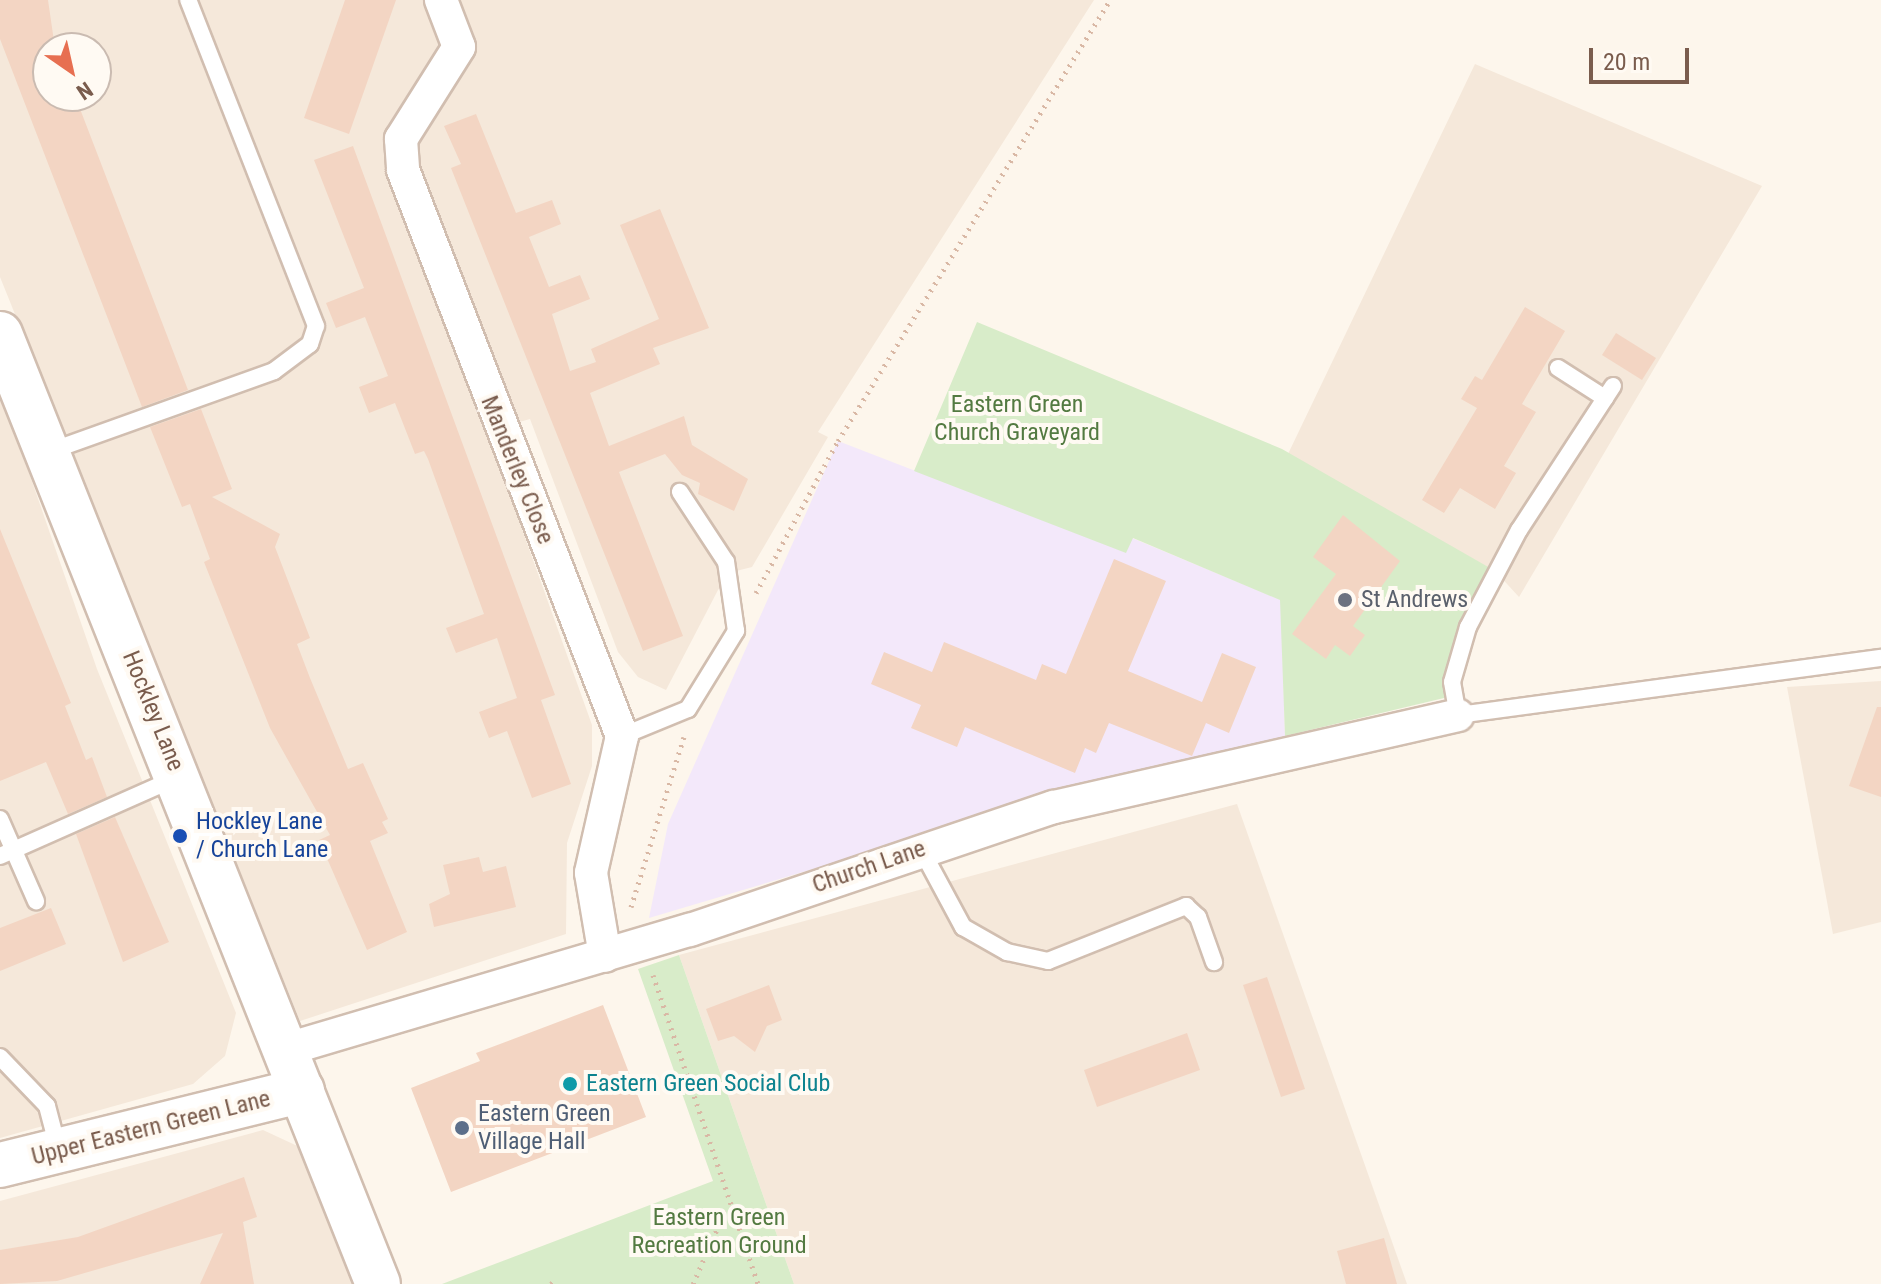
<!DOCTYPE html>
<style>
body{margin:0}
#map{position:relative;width:1881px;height:1284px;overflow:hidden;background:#fdf6ec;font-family:"Roboto Condensed",sans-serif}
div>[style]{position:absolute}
.residential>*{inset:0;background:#f5e8da}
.education>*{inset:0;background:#f3e8fa}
.green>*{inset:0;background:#d8ecc9}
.building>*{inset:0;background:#f3d5c3}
.path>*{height:5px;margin-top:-2.5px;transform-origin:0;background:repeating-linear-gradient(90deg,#d9b8a5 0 2px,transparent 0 8px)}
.roads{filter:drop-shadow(2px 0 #d1beb0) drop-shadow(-2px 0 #d1beb0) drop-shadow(0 2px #d1beb0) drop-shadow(0 -2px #d1beb0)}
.lane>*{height:16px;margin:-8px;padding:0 8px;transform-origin:8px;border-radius:8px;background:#fff}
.street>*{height:32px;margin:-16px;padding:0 16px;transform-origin:16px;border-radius:16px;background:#fff}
.secondary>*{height:44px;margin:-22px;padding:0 22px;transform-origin:22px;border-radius:22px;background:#fff}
.dots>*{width:22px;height:22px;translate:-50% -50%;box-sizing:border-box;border:4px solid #fffaf3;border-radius:50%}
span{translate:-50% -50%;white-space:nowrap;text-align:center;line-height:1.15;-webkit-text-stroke:8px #fffaf3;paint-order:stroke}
.park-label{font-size:24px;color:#537a41}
.street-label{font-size:24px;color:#7a5c4d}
.worship-label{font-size:24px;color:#5b616d}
.left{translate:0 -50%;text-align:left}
.transit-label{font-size:24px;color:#164399}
.culture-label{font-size:24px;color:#0d838f}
.service-label{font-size:24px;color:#4e5e75}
.north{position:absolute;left:32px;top:32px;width:80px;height:80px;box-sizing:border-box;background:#fffaf3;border:2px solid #cabbb1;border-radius:50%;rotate:146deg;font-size:22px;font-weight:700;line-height:32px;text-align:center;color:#7a5c4d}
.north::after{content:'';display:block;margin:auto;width:28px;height:36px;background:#e76f51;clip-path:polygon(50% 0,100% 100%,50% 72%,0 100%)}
.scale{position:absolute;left:1589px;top:48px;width:100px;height:36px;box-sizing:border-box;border:4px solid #7a5c4d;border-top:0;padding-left:10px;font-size:24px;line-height:28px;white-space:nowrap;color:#7a5c4d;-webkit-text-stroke:6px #fffaf3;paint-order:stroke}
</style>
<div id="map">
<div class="residential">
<i style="clip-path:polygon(evenodd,0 0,1094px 0,818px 432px,828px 437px,752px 567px,732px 572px,718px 590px,666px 690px,638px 677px,618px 652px,530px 419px,487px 431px,592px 725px,592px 766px,567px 843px,566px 934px,300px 1021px,0 277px,0 0,48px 48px,96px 48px,96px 96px,48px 96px,48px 48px)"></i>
<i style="clip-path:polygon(1475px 64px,1762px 186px,1519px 597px,1496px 572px,1288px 454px)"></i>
<i style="clip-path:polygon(0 389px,97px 669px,236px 1013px,225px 1056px,193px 1084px,0 1138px)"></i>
<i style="clip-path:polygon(1881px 681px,1881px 922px,1833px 934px,1787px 687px)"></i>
<i style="clip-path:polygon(1237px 804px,1407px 1284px,794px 1284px,679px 955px)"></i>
<i style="clip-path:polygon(263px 1130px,306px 1150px,359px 1284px,0 1284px,0 1201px)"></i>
</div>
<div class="education">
<i style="clip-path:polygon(838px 441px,1125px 552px,1132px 538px,1281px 600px,1285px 736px,1131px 774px,649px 918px,668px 824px)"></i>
</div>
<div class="green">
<i style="clip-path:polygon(977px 322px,1282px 449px,1497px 572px,1457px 642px,1444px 698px,1285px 736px,1280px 600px,1133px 538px,1126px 553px,914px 471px)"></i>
<i style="clip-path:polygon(679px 955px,794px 1284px,442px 1284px,713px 1181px,638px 969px)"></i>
</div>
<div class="building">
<i style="clip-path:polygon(0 0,48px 0,55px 48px,48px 48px,48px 96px,77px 101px,188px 390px,142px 407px,0 39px)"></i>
<i style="clip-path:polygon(345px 0,396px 0,349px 134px,304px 118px)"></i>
<i style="clip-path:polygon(476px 114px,516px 213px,552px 200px,561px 224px,529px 237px,549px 287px,580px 275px,590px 299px,552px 314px,570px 371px,596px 362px,591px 349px,659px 319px,620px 225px,660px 209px,709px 328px,653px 348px,660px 364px,590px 393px,609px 446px,684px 416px,692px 445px,748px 479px,734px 511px,698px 494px,700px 483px,682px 475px,665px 454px,619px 472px,683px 636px,643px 651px,451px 168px,461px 164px,444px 126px)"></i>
<i style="clip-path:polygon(353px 146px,555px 695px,541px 700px,571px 784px,532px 798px,507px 731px,489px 738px,479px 712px,517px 698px,497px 638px,456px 653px,446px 628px,484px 614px,428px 459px,424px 451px,415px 454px,395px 403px,369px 413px,359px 387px,388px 376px,365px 317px,336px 328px,326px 303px,364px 288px,314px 160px)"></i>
<i style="clip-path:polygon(1525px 307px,1565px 331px,1522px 404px,1536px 412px,1504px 466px,1516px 473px,1495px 509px,1460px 488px,1444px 513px,1422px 500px,1477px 408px,1461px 399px,1475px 376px,1482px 380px)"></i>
<i style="clip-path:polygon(1616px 333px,1656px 358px,1642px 380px,1602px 355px)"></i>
<i style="clip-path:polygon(201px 409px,232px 489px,212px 497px,280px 534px,275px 547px,310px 638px,297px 644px,310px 678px,348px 769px,363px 763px,388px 819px,382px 822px,388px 833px,370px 841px,407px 932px,367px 950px,319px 840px,330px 835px,270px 728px,204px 562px,210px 559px,190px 504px,182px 507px,150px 427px)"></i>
<i style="clip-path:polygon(1343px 515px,1400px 561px,1353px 626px,1365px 635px,1350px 656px,1335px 645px,1326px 659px,1292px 634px,1336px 574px,1313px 557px)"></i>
<i style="clip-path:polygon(0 529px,71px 703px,65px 706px,86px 760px,92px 757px,107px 797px,68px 814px,46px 762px,0 781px)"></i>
<i style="clip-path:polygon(1114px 559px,1166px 581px,1128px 671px,1202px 702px,1222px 653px,1256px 667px,1229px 733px,1206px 723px,1192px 756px,1109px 723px,1096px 753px,1085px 748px,1075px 773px,965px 727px,957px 747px,911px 728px,921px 705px,871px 684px,884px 652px,932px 672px,944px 642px,1036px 680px,1042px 664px,1066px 674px)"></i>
<i style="clip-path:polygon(1877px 707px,1881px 707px,1881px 797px,1849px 786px)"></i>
<i style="clip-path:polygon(115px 817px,169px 942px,123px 962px,76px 834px)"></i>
<i style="clip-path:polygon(479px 857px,483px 872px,506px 866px,516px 907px,434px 927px,429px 904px,450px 894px,443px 865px)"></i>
<i style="clip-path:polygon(51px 908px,66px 944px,0 971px,0 928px)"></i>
<i style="clip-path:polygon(1267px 977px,1305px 1089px,1281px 1097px,1243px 985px)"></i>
<i style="clip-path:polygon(769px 985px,782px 1020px,767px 1026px,755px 1052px,734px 1036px,718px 1041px,706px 1009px)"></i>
<i style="clip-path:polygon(603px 1005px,646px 1117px,451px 1192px,411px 1088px,480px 1061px,476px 1053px)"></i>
<i style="clip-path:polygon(1187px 1033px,1200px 1070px,1097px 1107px,1084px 1070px)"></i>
<i style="clip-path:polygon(244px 1177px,257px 1217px,243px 1222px,254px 1284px,200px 1284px,223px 1233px,57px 1281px,0 1284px,0 1250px,78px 1237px)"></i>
<i style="clip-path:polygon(1384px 1238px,1397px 1284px,1346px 1284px,1337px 1251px)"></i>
</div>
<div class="path">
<i style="left:756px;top:593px;width:173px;rotate:-61.7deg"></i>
<i style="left:838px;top:441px;width:518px;rotate:-58.33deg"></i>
<i style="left:631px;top:907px;width:178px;rotate:-72.7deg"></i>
<i style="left:653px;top:975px;width:251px;rotate:71.2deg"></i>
<i style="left:551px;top:1284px;width:3px;rotate:-45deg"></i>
<i style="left:693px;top:1284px;width:77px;rotate:-66.4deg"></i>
<i style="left:724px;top:1213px;width:10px"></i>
<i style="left:734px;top:1213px;width:75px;rotate:71.3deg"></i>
</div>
<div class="roads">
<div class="lane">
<i style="left:1558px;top:368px;width:56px;rotate:32.6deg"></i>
<i style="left:1613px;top:386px;width:172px;rotate:123.1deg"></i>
<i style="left:1519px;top:530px;width:110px;rotate:117.7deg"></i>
<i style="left:1468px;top:627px;width:57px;rotate:106.2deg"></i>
<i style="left:1452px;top:682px;width:34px;rotate:80deg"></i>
<i style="left:1458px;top:715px;width:427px;rotate:-7.7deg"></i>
<i style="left:48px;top:452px;width:240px;rotate:-19.7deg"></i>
<i style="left:274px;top:371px;width:45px;rotate:-36.9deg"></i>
<i style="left:310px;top:344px;width:19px;rotate:-72deg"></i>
<i style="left:316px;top:326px;width:350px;rotate:-111.4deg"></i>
<i style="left:622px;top:736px;width:71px;rotate:-22.2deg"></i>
<i style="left:688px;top:709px;width:92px;rotate:-58.4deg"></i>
<i style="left:736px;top:631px;width:70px;rotate:-98.2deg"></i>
<i style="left:726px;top:562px;width:84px;rotate:-123.3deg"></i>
<i style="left:0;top:819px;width:90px;rotate:66.3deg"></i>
<i style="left:921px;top:849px;width:89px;rotate:61.7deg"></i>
<i style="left:963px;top:927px;width:51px;rotate:29.6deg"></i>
<i style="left:1007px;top:952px;width:42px;rotate:12.4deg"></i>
<i style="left:1048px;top:961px;width:149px;rotate:-21.7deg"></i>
<i style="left:1186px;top:906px;width:16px;rotate:43deg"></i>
<i style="left:1198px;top:917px;width:48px;rotate:70.4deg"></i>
<i style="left:0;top:856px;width:190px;rotate:-23.9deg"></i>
<i style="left:0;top:1057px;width:68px;rotate:46.2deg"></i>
<i style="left:47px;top:1106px;width:43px;rotate:75.3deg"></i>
</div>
<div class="street">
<i style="left:441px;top:0;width:50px;rotate:69deg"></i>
<i style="left:459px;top:47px;width:109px;rotate:122.2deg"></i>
<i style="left:401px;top:139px;width:31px;rotate:86deg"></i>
<i style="left:403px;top:170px;width:607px;rotate:68.85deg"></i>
<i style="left:622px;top:736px;width:140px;rotate:102.8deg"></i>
<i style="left:591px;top:873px;width:84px;rotate:80.4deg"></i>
<i style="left:287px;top:1049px;width:420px;rotate:-16.5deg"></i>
<i style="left:690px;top:930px;width:384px;rotate:-18.7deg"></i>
<i style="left:1054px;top:807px;width:414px;rotate:-12.8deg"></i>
</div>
<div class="secondary">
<i style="left:0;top:334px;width:1022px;rotate:68.3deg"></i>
<i style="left:0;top:1165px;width:311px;rotate:-13.9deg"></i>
</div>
</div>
<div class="dots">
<i style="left:1345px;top:600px;background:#6b7280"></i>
<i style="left:180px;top:836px;background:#1a4fb4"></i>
<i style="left:570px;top:1084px;background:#0f9aa8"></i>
<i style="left:462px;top:1128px;background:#5c6f8a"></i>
</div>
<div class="park-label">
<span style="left:1017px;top:419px">Eastern Green<br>Church Graveyard</span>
<span style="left:719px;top:1232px">Eastern Green<br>Recreation Ground</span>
</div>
<div class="street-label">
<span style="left:517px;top:470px;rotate:68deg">Manderley Close</span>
<span style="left:153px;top:711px;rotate:68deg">Hockley Lane</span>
<span style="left:869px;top:867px;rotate:-19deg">Church Lane</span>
<span style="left:151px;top:1128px;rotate:-14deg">Upper Eastern Green Lane</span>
</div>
<div class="worship-label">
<span class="left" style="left:1361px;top:600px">St Andrews</span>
</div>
<div class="transit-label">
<span class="left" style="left:196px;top:836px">Hockley Lane<br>/ Church Lane</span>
</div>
<div class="culture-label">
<span class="left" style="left:586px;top:1084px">Eastern Green Social Club</span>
</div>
<div class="service-label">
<span class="left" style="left:478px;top:1128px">Eastern Green<br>Village Hall</span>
</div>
<div class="north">N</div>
<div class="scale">20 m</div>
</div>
